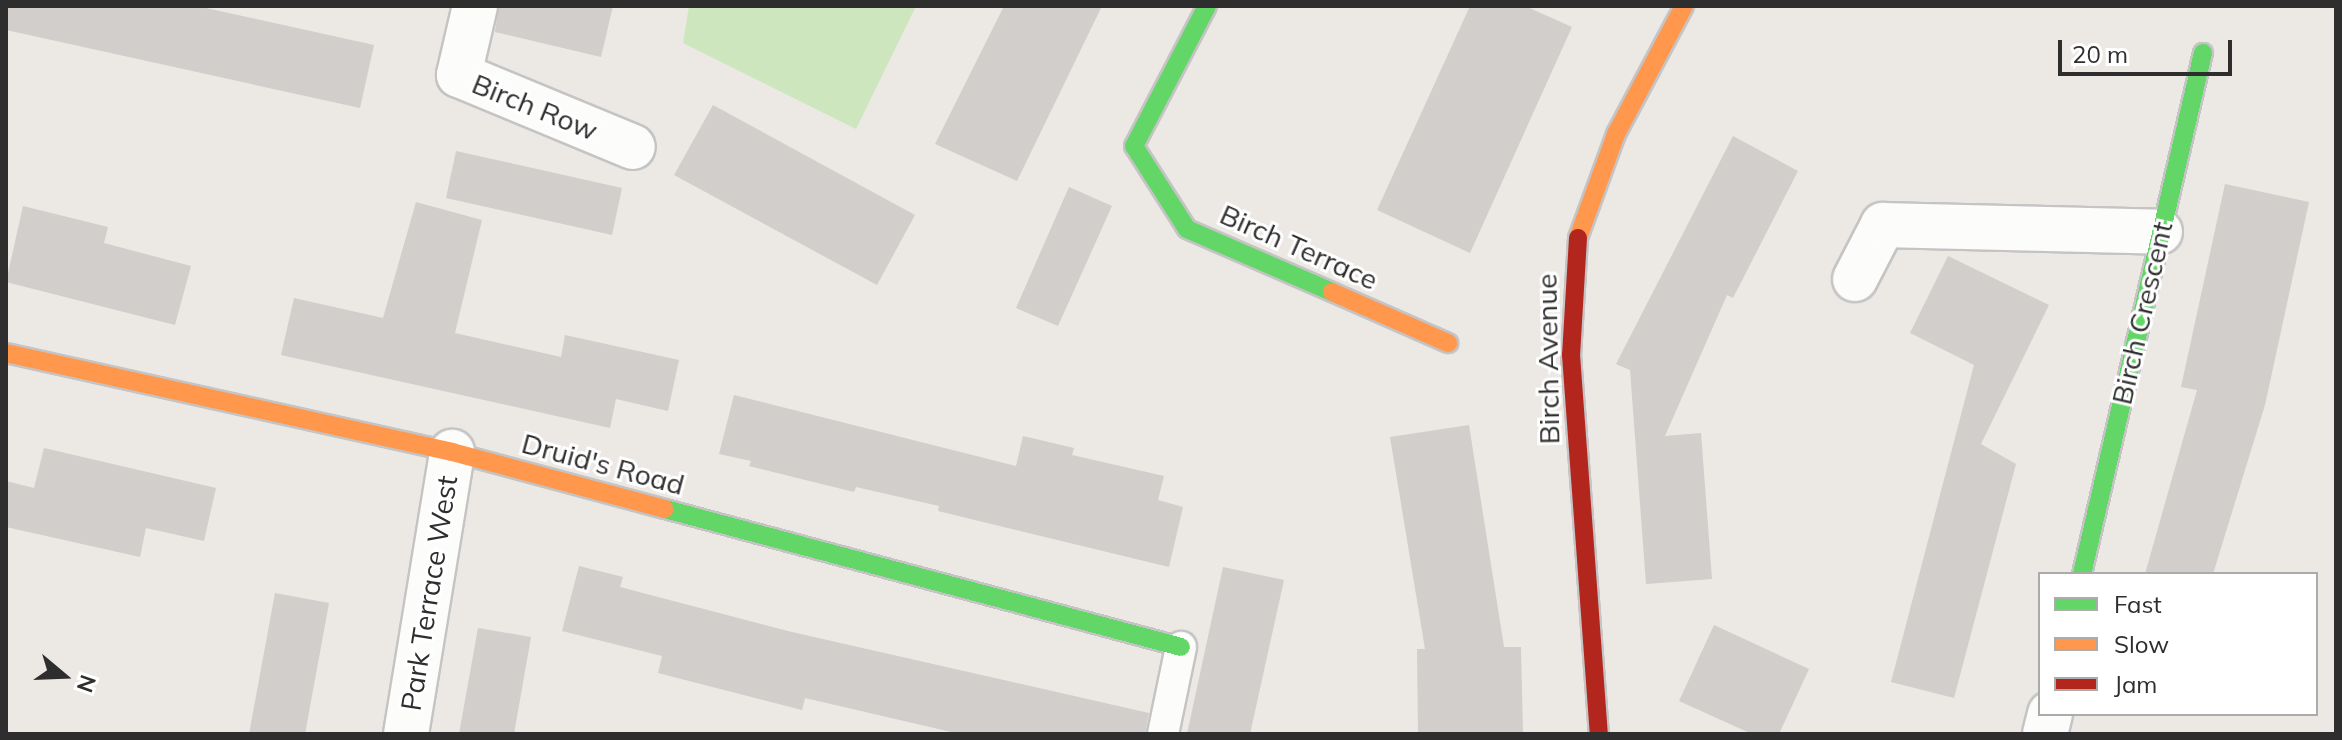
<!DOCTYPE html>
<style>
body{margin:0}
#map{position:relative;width:2342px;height:740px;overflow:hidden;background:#ece8e4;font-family:Mulish,sans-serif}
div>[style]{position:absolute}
.green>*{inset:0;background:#cee6be}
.building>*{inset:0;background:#d1cecb}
.roads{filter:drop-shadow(2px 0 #c5c4c5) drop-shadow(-2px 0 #c5c4c5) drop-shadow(0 2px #c5c4c5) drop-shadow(0 -2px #c5c4c5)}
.lane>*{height:30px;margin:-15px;padding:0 15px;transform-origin:15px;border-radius:15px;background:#fcfcfb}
.street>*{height:44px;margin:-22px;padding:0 22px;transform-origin:22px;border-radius:22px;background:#fcfcfb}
.fast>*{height:18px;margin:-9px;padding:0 9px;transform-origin:9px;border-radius:9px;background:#63d668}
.slow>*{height:18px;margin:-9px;padding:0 9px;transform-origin:9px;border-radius:9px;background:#ff974d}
.jam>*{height:18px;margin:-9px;padding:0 9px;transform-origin:9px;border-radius:9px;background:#b3261e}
span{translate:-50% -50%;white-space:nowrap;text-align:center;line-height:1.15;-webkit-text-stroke:6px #fff;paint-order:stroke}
.street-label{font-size:28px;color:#2e2e2e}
.frame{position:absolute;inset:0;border:8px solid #2e2e2e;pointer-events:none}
.legend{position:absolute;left:2038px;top:572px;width:280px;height:144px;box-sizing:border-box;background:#fff;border:2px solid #ababab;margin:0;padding:10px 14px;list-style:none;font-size:24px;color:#2e2e2e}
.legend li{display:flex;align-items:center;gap:16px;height:40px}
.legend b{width:40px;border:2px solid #ababab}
.north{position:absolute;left:24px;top:636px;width:80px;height:80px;-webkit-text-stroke:6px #fff;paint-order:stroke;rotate:109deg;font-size:22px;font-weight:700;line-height:32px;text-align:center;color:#2e2e2e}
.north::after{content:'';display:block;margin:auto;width:28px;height:36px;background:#2e2e2e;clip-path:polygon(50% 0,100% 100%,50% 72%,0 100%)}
.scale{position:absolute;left:2058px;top:40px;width:174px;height:36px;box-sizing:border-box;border:4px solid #2e2e2e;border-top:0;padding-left:10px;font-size:24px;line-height:28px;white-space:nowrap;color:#2e2e2e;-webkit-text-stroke:6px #fff;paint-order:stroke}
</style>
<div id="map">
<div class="green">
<i style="clip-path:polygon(689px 6px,916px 6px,856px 129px,683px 43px)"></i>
</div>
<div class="building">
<i style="clip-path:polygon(6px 6px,197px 6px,374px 45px,360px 108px,6px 30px)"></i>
<i style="clip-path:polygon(499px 6px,613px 6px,601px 57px,495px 32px)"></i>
<i style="clip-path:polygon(1004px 6px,1102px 6px,1017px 181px,935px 144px)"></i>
<i style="clip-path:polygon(1470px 6px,1525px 6px,1572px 27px,1470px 253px,1377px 210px)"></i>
<i style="clip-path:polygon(713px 105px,915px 215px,877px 285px,674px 175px)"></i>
<i style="clip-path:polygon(1733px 136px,1798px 171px,1733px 298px,1727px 295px,1665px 436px,1701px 433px,1712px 579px,1646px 584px,1630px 370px,1616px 364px)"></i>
<i style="clip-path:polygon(456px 151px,622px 188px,612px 235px,446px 198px)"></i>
<i style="clip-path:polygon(2225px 184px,2309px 202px,2265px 405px,2213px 574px,2145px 574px,2197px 390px,2181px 387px)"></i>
<i style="clip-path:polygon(1069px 187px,1112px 206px,1058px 326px,1016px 308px)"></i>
<i style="clip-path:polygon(416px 202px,482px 220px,455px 333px,561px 357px,565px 335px,679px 360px,668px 411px,616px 399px,610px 428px,281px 355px,294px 298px,383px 318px)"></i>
<i style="clip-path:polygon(23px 206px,108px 227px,104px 243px,191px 266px,175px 325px,6px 282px)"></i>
<i style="clip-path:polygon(1948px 256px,2049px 305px,1981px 444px,2016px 464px,1954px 698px,1891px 682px,1974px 365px,1910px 333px)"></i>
<i style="clip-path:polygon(734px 395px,1016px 466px,1023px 436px,1074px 448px,1072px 455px,1164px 476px,1158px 500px,1183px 507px,1169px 567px,938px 511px,939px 506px,856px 487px,854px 492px,749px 466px,751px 461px,719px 454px)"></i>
<i style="clip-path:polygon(1469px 425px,1504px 647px,1521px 647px,1523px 734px,1418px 734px,1417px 649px,1425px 649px,1390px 437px)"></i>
<i style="clip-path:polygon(44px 448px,216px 488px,204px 541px,146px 528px,140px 557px,6px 527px,6px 481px,34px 488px)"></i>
<i style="clip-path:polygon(579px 566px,623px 577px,620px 587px,792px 632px,1149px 713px,1145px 734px,960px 734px,805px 698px,802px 710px,658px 673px,662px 656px,562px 631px)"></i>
<i style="clip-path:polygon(1223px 567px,1284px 580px,1250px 734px,1187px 734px)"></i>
<i style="clip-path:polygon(275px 593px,329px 603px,305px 734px,249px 734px)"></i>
<i style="clip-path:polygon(1714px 625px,1809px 669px,1779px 734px,1752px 734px,1679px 701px)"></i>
<i style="clip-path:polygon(478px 628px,531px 637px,514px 734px,459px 734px)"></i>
</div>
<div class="roads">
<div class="lane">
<i style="left:1163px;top:734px;width:89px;rotate:-78.3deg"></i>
</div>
<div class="street">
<i style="left:475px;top:6px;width:71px;rotate:103.1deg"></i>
<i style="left:459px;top:75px;width:188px;rotate:22.5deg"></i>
<i style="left:1855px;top:279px;width:61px;rotate:-62.6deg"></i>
<i style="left:1883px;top:225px;width:277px;rotate:1.4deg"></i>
<i style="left:406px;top:734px;width:286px;rotate:-80.7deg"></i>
<i style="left:2045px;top:734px;width:21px;rotate:-76deg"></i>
</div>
<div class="fast">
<i style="left:1207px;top:6px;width:158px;rotate:117.5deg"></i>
<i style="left:1134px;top:146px;width:98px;rotate:57.4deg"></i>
<i style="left:1187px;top:229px;width:158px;rotate:23.5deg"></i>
<i style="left:665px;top:509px;width:534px;rotate:14.97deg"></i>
<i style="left:2082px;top:574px;width:535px;rotate:-76.93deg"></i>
</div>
<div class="slow">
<i style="left:1578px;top:238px;width:111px;rotate:-69.9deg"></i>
<i style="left:1616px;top:134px;width:145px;rotate:-62deg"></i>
<i style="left:1332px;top:292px;width:127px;rotate:23.7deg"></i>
<i style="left:6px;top:353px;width:457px;rotate:12.5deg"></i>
<i style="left:452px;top:452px;width:220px;rotate:15deg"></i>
</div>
<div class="jam">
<i style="left:1578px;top:238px;width:117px;rotate:93.4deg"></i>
<i style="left:1571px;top:355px;width:380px;rotate:85.8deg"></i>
</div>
</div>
<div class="street-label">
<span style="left:535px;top:107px;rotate:22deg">Birch Row</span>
<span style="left:1299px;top:247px;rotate:24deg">Birch Terrace</span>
<span style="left:2142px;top:313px;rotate:-77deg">Birch Crescent</span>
<span style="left:1548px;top:359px;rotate:-91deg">Birch Avenue</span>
<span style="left:603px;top:464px;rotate:15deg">Druid's Road</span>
<span style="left:429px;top:593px;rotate:-81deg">Park Terrace West</span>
</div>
<div class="frame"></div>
<ul class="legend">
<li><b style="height:10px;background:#63d668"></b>Fast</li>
<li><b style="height:10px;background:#ff974d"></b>Slow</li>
<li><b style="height:10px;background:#b3261e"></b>Jam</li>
</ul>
<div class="north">N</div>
<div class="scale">20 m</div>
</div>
